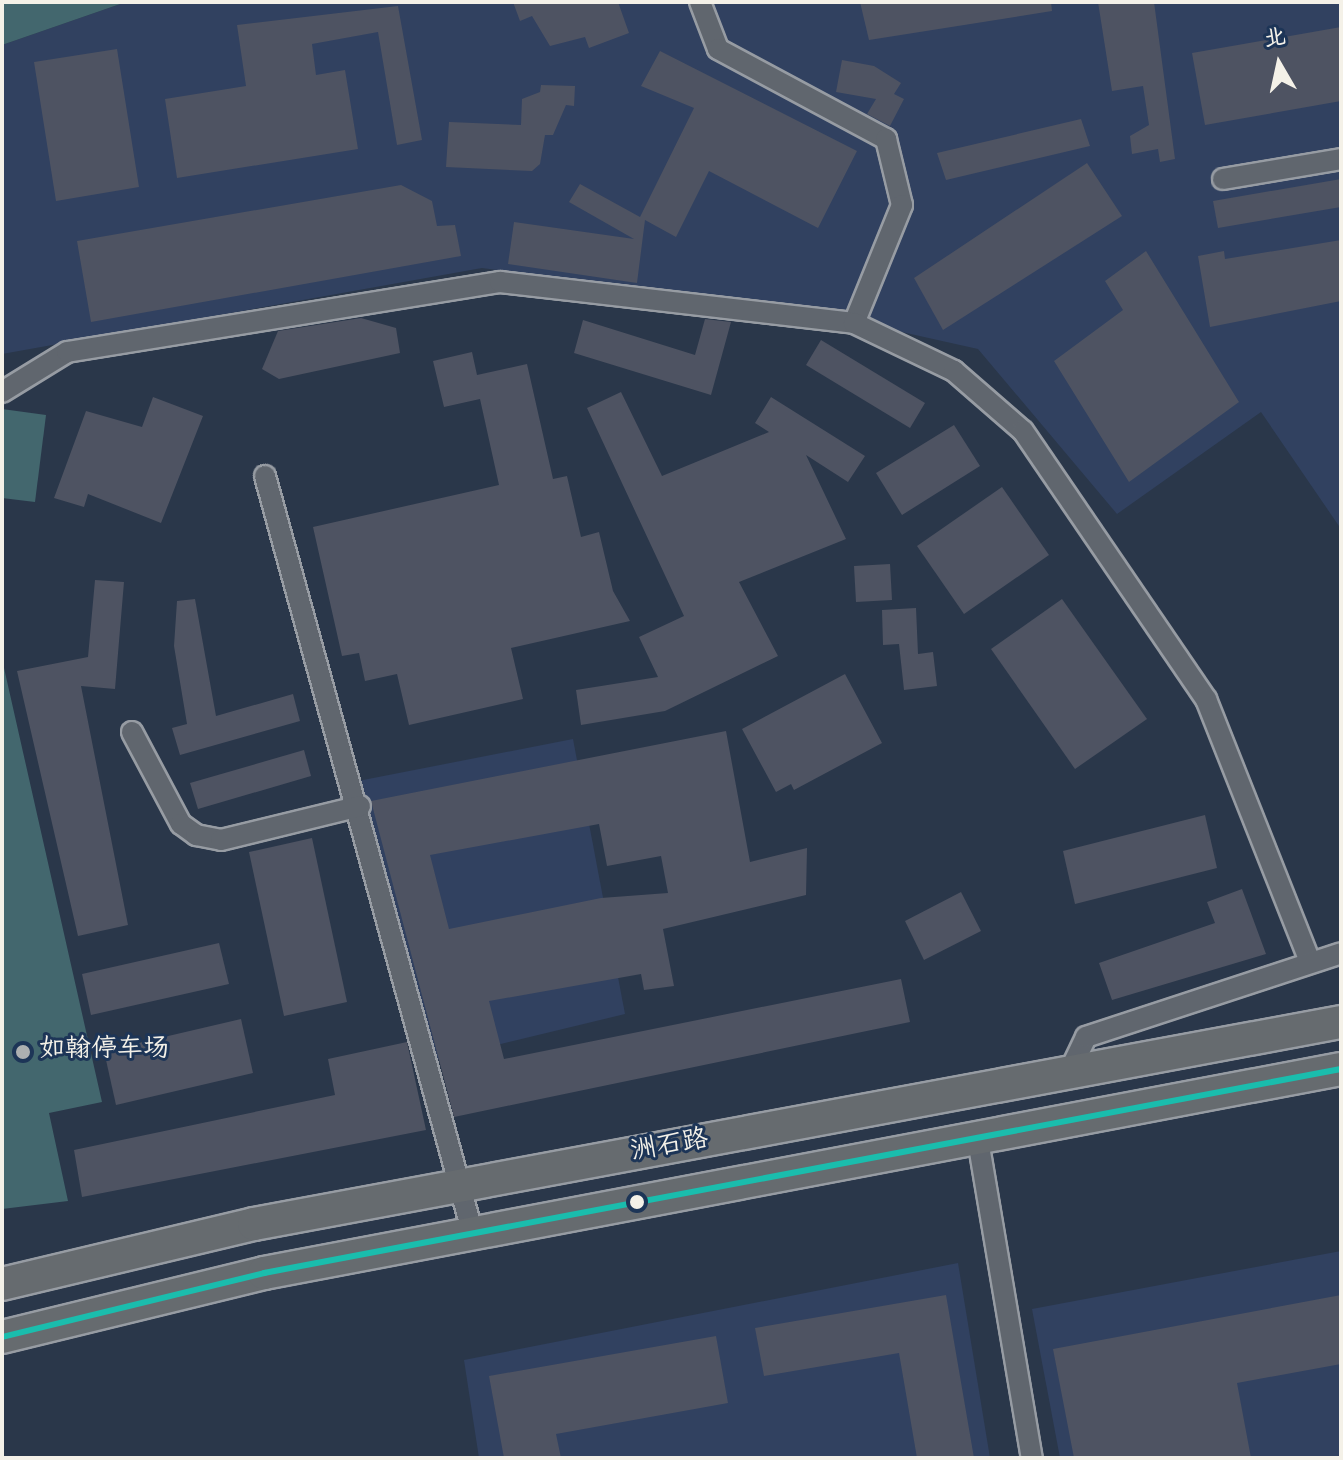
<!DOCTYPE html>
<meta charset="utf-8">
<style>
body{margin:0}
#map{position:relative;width:1343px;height:1460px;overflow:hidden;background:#2a374a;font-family:"Gochi Hand","LXGW WenKai TC",sans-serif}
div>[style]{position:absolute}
.built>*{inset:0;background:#314160}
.green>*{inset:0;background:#43676e}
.building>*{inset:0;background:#4e5362}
.roads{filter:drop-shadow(2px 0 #979ca3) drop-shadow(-2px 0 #979ca3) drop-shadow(0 2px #979ca3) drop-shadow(0 -2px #979ca3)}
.minor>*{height:20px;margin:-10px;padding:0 10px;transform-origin:10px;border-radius:10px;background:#60666e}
.primary>*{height:32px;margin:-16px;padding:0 16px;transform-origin:16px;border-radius:16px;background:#666b6f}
.bus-1>*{height:6px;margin:-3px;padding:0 3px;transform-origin:3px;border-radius:3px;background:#1abdad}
.dots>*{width:22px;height:22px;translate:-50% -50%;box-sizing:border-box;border:4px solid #1d3557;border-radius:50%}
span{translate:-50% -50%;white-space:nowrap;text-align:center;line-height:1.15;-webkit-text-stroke:6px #1d3557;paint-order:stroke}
.poi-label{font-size:26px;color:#f4f1e8}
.left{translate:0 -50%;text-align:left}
.street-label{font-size:26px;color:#f4f1e8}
.frame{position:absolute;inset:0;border:4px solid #f4f1e8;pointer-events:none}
.north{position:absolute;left:1239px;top:24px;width:80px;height:80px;-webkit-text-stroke:6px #1d3557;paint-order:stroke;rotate:351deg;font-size:22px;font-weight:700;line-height:32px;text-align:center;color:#f4f1e8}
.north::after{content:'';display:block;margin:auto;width:28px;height:36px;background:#f4f1e8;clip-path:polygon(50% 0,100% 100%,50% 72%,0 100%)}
</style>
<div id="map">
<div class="built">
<i style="clip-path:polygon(126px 2px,1341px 2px,1341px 529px,1261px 412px,1117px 514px,978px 349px,812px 312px,482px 268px,2px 354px,2px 45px)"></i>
<i style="clip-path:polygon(573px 739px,625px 1014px,431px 1061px,358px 781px)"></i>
<i style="clip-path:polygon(1341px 1251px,1341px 1458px,1060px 1458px,1032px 1309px)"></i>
<i style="clip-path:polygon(958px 1263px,990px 1458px,479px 1458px,464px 1360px)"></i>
</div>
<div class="green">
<i style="clip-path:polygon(2px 2px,126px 2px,2px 45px)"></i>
<i style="clip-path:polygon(2px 409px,46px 415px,35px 502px,2px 498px)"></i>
<i style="clip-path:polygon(2px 659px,102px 1102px,49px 1113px,68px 1201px,2px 1209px)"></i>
</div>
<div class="building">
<i style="clip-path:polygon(513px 2px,618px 2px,629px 33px,589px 48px,585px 37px,550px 46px,532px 16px,520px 21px)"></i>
<i style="clip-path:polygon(860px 2px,1051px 2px,1052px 11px,869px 40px)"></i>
<i style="clip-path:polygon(1098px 2px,1154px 2px,1175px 159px,1160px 162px,1158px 149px,1132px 154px,1130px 136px,1149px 125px,1143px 86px,1112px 91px)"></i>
<i style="clip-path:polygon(398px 6px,422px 140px,397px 145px,378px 32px,312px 44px,316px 75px,345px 70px,358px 149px,177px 178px,165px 99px,246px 86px,237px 25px)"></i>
<i style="clip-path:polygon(1341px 27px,1341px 101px,1205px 125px,1192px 53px)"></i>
<i style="clip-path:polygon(117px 49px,139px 187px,56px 201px,34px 62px)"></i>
<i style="clip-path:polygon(660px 51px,857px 151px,818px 228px,709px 171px,676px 237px,645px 220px,637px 283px,508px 264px,514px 222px,634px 239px,569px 202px,580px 184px,640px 217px,694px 108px,641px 86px)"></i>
<i style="clip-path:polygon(842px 60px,874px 66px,901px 83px,894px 94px,904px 99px,890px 126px,867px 114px,876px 99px,836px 92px)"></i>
<i style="clip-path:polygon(541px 85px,575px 86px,574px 106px,566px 105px,553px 135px,545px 135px,540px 164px,532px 171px,446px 167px,449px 122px,521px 125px,522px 99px,540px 92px)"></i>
<i style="clip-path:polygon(1081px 119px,1090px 146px,946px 180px,937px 153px)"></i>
<i style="clip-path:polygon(1087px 163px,1122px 216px,943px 330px,914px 278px)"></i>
<i style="clip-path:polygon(1341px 179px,1341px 207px,1218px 228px,1213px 201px)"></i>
<i style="clip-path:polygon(401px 185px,432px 201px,437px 226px,455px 225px,461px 256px,91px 322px,77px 241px)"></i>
<i style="clip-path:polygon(1341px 240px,1341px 301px,1210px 327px,1198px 256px,1224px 251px,1225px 259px)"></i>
<i style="clip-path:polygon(1146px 251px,1239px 402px,1129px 482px,1054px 361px,1123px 310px,1105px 281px)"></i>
<i style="clip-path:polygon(361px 318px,396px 328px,400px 353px,279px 379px,262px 369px,278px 331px)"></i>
<i style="clip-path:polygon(705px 319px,731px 322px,711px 395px,574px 353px,583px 320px,695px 355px)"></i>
<i style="clip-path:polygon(821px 340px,925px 403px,910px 428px,806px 365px)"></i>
<i style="clip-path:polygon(472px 352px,477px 375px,527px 364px,553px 479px,567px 476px,581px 537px,599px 532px,613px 591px,630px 621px,511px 648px,523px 699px,409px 725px,397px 674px,365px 681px,359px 653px,342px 656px,313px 527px,499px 485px,480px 399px,444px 407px,433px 361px)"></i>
<i style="clip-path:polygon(621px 392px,662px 476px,769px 432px,755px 423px,771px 397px,865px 456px,848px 482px,806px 455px,846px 539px,739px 582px,778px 656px,665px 711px,581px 725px,576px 690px,658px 677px,639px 637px,684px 616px,587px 408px)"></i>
<i style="clip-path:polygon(153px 397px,203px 416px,161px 523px,88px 494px,84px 507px,54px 498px,86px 411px,142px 427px)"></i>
<i style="clip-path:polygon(954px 425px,980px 466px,902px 515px,876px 473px)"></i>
<i style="clip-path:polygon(1002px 487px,1049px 555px,964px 614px,917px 546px)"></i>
<i style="clip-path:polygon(890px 564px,892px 600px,856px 602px,854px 566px)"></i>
<i style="clip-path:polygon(95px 580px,124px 582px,115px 689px,81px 686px,128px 925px,78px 936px,17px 671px,88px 657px)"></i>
<i style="clip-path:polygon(195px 599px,216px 716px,293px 694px,300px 721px,180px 755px,172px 728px,187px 724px,174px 646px,177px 601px)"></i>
<i style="clip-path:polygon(1062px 599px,1147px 719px,1075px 769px,991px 649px)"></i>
<i style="clip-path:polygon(916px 608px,918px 654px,933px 652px,937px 686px,904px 690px,899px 644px,883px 645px,882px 610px)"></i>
<i style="clip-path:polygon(845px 674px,882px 743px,794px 790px,791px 784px,776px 792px,742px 729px)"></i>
<i style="clip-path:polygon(evenodd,726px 731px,750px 862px,807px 848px,806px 895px,663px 929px,674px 986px,644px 990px,641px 974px,489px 1001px,504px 1059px,901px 979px,910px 1022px,454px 1117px,371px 801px,726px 731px,599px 824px,607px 866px,661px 856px,668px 893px,601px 898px,449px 929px,430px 855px,599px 824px)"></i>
<i style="clip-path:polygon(304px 750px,311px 776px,198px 809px,190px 783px)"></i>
<i style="clip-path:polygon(1205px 815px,1217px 868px,1075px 904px,1063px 851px)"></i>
<i style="clip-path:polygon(312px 838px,347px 1002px,284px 1016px,249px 852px)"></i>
<i style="clip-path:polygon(1242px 889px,1266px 954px,1112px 1000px,1099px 963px,1215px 923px,1207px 902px)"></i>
<i style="clip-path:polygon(961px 892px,981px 931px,924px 960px,905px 921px)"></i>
<i style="clip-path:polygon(219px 943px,229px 984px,91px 1015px,82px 974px)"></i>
<i style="clip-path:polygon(241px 1019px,253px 1073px,116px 1105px,104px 1051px)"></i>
<i style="clip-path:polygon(407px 1042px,426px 1130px,82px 1197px,74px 1150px,335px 1095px,328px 1059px)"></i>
<i style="clip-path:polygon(946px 1295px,974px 1458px,917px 1458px,899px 1353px,764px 1376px,755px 1328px)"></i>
<i style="clip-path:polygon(1341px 1295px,1341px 1364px,1237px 1383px,1251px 1458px,1074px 1458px,1053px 1349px)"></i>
<i style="clip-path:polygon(716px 1336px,728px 1403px,556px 1434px,561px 1458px,504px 1458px,489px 1376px)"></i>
</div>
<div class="roads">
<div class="minor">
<i style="left:700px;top:2px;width:50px;rotate:69deg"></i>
<i style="left:718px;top:49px;width:191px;rotate:28.2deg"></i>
<i style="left:886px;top:139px;width:68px;rotate:76.4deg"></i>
<i style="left:902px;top:205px;width:127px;rotate:112.1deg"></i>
<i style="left:1223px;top:179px;width:120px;rotate:-9.6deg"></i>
<i style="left:2px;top:392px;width:76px;rotate:-31.6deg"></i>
<i style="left:67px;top:352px;width:439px;rotate:-9.2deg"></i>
<i style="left:500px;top:282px;width:356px;rotate:6.6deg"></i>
<i style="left:854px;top:323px;width:111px;rotate:25.6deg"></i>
<i style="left:954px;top:371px;width:91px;rotate:41deg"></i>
<i style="left:1023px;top:431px;width:325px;rotate:55.7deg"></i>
<i style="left:1206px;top:699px;width:280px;rotate:68.4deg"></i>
<i style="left:265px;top:476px;width:786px;rotate:74.66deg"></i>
<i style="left:132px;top:732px;width:104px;rotate:62deg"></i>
<i style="left:181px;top:824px;width:19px;rotate:36deg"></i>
<i style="left:196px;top:835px;width:25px;rotate:11deg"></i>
<i style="left:221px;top:840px;width:143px;rotate:-13.7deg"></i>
<i style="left:1067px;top:1077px;width:44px;rotate:-64.6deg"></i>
<i style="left:1086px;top:1037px;width:268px;rotate:-18.2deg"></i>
<i style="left:978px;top:1140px;width:323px;rotate:80.4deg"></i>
</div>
<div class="primary">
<i style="left:2px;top:1284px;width:259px;rotate:-13.4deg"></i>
<i style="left:254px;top:1224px;width:1106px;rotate:-10.53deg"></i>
<i style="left:2px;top:1337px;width:270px;rotate:-13.7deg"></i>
<i style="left:264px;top:1273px;width:1096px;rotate:-10.73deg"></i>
</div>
</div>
<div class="bus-1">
<i style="left:2px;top:1337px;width:270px;rotate:-13.7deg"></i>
<i style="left:264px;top:1273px;width:1096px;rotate:-10.73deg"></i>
</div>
<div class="dots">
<i style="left:23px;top:1052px;background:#adb0b1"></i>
<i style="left:637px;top:1202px;background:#f4f1e8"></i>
</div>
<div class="poi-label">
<span class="left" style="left:39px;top:1052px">如翰停车场</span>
</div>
<div class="street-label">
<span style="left:670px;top:1148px;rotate:-10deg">洲石路</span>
</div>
<div class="frame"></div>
<div class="north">北</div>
</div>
